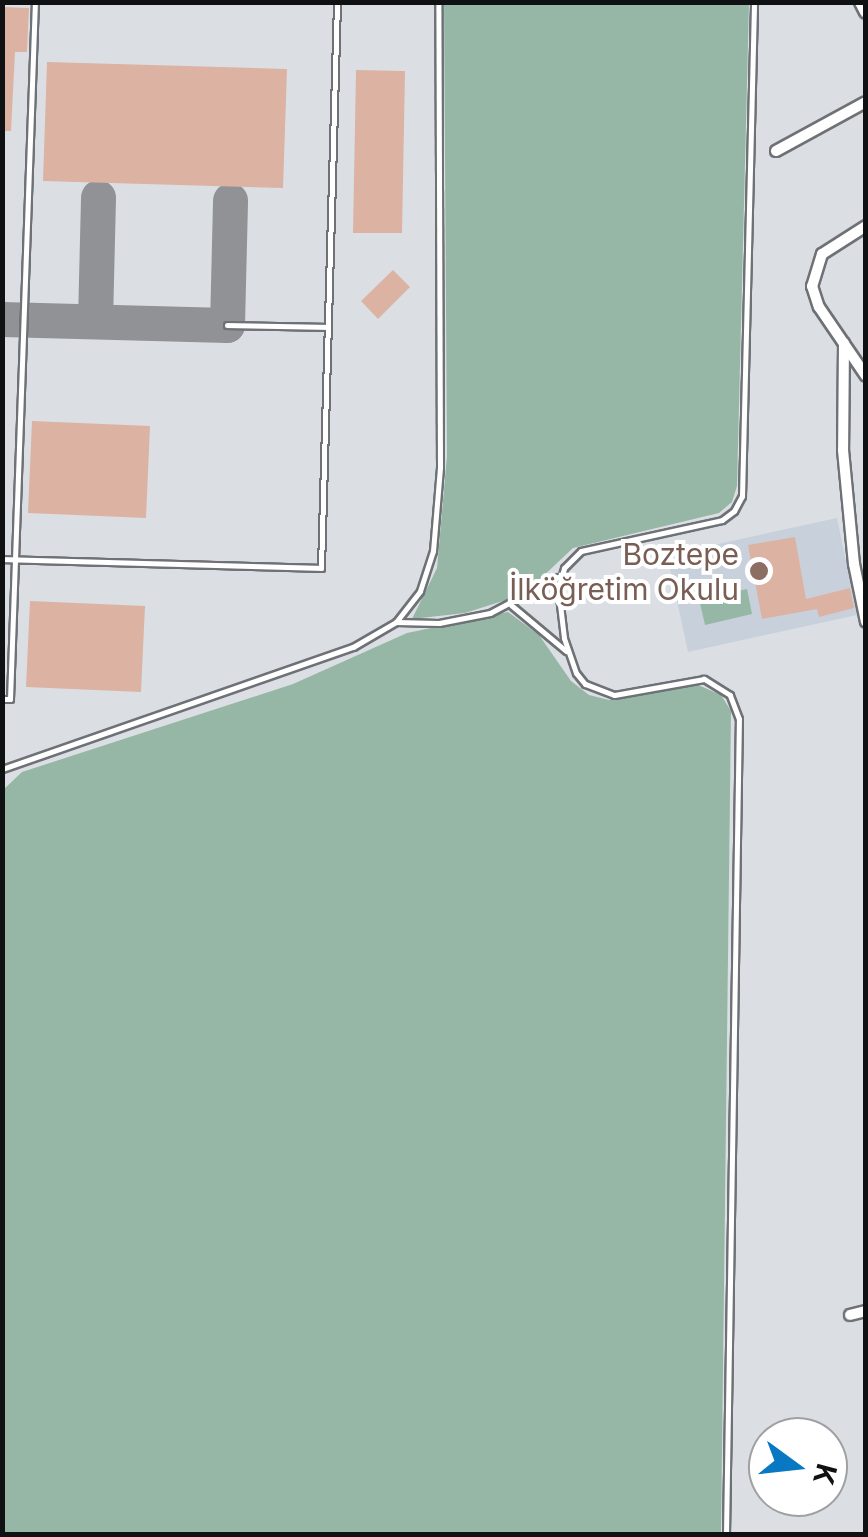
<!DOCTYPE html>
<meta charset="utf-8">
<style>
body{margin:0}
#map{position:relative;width:868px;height:1537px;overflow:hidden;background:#dbdfe4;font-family:Inter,sans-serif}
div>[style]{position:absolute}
.built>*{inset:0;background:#c8d1db}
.green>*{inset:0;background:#97b7a6}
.taxiway>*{height:35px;margin:-17.5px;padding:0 17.5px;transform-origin:17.5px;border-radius:17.5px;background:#909296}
.building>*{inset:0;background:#dcb2a3}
.roads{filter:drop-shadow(2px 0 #6e7175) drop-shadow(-2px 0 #6e7175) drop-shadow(0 2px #6e7175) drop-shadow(0 -2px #6e7175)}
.service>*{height:5px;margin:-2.5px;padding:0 2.5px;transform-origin:2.5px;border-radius:2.5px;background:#fff}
.minor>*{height:10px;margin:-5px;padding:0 5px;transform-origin:5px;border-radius:5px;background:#fff}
.tertiary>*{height:12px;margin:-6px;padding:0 6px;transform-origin:6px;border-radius:6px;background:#fff}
.dots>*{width:28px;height:28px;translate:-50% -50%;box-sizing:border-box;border:5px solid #fff;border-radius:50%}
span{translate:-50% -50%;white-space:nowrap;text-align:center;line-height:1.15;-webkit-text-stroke:8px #fff;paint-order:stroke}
.education-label{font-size:30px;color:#785e54}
.right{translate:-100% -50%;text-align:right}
.frame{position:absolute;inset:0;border:5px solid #101113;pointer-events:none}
.north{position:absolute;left:748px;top:1417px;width:100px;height:100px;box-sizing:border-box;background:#fff;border:2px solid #9fa0a1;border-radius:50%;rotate:105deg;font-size:28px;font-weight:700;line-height:40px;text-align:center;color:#101113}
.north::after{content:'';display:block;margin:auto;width:35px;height:45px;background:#0878c2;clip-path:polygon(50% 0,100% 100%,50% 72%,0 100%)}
</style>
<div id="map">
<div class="built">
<i style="clip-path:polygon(837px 518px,857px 615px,688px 652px,667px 555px)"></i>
</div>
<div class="green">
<i style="clip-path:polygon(444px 3px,749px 3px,737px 486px,732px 502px,719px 513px,573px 548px,538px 581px,509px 599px,465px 613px,412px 619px,437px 568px,447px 456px)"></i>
<i style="clip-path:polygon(747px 589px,752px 614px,705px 625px,699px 599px)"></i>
<i style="clip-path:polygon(508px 612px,539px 635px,571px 681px,589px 695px,609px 700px,696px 684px,721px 695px,731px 711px,721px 1534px,3px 1534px,3px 790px,22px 772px,293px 684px,407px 633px)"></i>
</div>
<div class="taxiway">
<i style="left:2px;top:319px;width:225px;rotate:1.5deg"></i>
<i style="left:227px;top:325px;width:125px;rotate:-88.6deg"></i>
<i style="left:95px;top:321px;width:124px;rotate:-88.6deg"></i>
</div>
<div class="building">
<i style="clip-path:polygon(2px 7px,29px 8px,27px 52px,15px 52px,11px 131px,2px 131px)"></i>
<i style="clip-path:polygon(47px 62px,287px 69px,283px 188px,43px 181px)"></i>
<i style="clip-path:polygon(356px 70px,405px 71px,402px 233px,353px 233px)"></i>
<i style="clip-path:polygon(393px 270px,410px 287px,378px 319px,361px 301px)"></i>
<i style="clip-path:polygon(32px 421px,150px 426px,146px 518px,28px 513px)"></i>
<i style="clip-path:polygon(795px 537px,806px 599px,850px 588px,854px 608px,819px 617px,817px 609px,762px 619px,748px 545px)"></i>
<i style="clip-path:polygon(30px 601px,145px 606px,141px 692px,26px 687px)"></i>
</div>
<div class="roads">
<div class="service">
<i style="left:227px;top:325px;width:101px;rotate:1.1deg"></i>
<i style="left:2px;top:559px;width:319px;rotate:1.6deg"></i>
<i style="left:321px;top:568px;width:566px;rotate:-88.38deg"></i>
<i style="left:511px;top:605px;width:72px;rotate:39.9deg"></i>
<i style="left:396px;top:622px;width:43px;rotate:1.3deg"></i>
<i style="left:439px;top:623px;width:52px;rotate:-11.1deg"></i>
<i style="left:490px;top:613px;width:77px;rotate:-27.9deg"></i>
<i style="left:2px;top:699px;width:8px"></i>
<i style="left:10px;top:699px;width:697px;rotate:-87.95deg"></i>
<i style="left:2px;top:769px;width:372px;rotate:-19.2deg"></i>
<i style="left:353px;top:647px;width:50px;rotate:-30.2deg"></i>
<i style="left:396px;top:622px;width:39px;rotate:-52deg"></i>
<i style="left:420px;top:591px;width:42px;rotate:-72deg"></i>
<i style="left:433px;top:551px;width:84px;rotate:-85.2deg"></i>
<i style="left:440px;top:467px;width:465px;rotate:-90.2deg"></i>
<i style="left:726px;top:1534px;width:815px;rotate:-89.09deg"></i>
<i style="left:739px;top:719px;width:26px;rotate:-111deg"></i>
<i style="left:730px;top:695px;width:31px;rotate:-148deg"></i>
<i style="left:704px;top:679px;width:91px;rotate:169.9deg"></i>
<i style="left:614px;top:695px;width:31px;rotate:-159deg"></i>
<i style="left:585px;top:684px;width:14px;rotate:-129deg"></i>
<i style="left:576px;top:673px;width:37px;rotate:-109deg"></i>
<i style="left:564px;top:638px;width:50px;rotate:-96.8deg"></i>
<i style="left:558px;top:588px;width:21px;rotate:-73deg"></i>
<i style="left:564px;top:568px;width:24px;rotate:-45deg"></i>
<i style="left:581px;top:551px;width:144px;rotate:-12.4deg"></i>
<i style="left:722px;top:520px;width:15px;rotate:-37deg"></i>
<i style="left:734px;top:511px;width:17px;rotate:-62deg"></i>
<i style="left:742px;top:496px;width:494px;rotate:-88.6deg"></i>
</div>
<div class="minor">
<i style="left:776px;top:151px;width:102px;rotate:-28.6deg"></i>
<i style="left:866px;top:226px;width:52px;rotate:147.5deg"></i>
<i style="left:822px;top:254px;width:34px;rotate:107deg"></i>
<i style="left:812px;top:286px;width:22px;rotate:72deg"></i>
<i style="left:819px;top:307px;width:83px;rotate:55.7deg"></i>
<i style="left:844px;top:343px;width:107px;rotate:90.5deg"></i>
<i style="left:843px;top:450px;width:115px;rotate:84.5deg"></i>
<i style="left:854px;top:564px;width:59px;rotate:78.3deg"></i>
<i style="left:850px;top:1315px;width:16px;rotate:-14deg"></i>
</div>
<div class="tertiary">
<i style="left:861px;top:2px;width:11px;rotate:63deg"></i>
</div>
</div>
<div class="dots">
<i style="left:759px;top:571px;background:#8d6e63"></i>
</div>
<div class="education-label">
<span class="right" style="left:739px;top:571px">Boztepe<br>İlköğretim Okulu</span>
</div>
<div class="frame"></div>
<div class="north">K</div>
</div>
